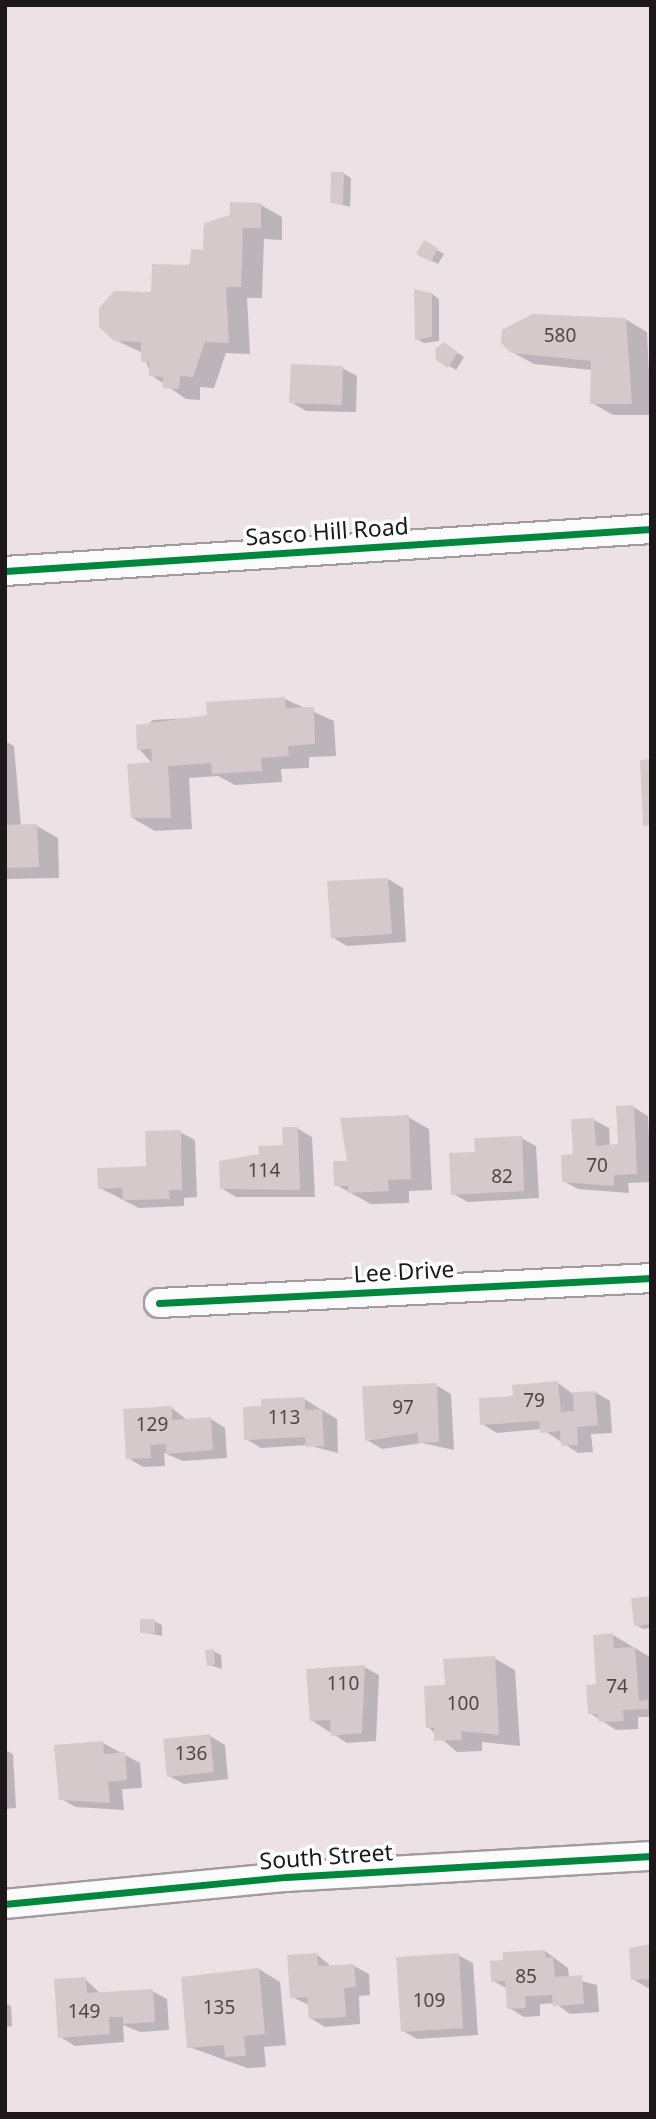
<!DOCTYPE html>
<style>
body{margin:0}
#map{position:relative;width:656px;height:2119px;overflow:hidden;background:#ece2e6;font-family:"Noto Sans",sans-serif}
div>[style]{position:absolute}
.shadow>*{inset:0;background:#0003}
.building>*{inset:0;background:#d6c9cb}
.roads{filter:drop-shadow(2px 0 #a29a9d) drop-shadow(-2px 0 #a29a9d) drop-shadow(0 2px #a29a9d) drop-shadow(0 -2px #a29a9d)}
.minor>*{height:28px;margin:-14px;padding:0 14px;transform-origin:14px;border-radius:14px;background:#fcfbfb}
.cycleway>*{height:7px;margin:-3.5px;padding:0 3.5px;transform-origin:3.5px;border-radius:3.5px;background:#00873e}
span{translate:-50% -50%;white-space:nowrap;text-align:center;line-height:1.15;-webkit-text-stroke:7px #fff;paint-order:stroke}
.number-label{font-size:19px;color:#4f4749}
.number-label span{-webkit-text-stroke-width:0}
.street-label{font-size:23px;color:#1e181a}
.frame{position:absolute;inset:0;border:7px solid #1e181a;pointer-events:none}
</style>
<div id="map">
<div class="shadow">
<i style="clip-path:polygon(344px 174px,351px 178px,350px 207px,332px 202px)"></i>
<i style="clip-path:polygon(261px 205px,282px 217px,282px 240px,264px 239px,262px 298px,247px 298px,250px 354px,226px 353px,214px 388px,200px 387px,200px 400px,186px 399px,151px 375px,143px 353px,115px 340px,153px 294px)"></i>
<i style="clip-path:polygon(425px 243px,444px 254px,438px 264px,419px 254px)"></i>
<i style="clip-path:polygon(432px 294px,439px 299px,439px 341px,424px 343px,417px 339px)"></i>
<i style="clip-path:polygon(625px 319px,647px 332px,651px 415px,613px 415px,592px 403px,592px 370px,534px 364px,512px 352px)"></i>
<i style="clip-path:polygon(452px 349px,464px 357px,456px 370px,438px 359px)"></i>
<i style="clip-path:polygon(342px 368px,357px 376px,356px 412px,306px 411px,291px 402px)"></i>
<i style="clip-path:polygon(285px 699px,334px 721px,336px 756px,309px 757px,309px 768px,281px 769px,282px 782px,235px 785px,218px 776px,189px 778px,192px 829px,155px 831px,134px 819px,129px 765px,153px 764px,139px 749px,152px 720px,208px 717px)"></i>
<i style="clip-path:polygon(5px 741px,14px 746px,21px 826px,37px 826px,58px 838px,59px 878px,5px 879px)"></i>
<i style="clip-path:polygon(388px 879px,403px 888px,406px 942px,347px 946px,332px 937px)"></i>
<i style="clip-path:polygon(633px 1107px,648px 1116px,651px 1182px,628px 1183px,629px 1193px,578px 1189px,563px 1181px,594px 1120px,609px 1128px,610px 1147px,620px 1146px)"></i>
<i style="clip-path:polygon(408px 1117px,429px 1129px,432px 1190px,409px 1191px,409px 1203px,371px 1204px,336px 1185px)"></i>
<i style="clip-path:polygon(297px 1128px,312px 1137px,315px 1197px,236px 1197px,221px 1188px,261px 1155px,285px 1147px)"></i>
<i style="clip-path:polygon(180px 1132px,195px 1140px,197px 1197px,184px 1198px,184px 1206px,139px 1208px,100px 1188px,148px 1168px)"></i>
<i style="clip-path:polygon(521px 1138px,536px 1146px,539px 1198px,468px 1202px,453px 1194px,477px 1153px)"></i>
<i style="clip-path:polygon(558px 1383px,573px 1394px,595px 1392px,610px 1401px,612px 1433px,591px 1434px,593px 1452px,578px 1453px,542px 1429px,497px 1433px,482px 1424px,515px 1398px)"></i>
<i style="clip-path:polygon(436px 1385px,451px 1394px,454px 1450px,422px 1443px,382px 1449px,367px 1440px)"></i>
<i style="clip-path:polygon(304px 1399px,337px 1419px,338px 1453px,307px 1445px,261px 1448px,246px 1439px,263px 1408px)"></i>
<i style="clip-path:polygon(172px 1408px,187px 1420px,211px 1419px,225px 1428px,227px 1458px,183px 1461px,164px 1453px,165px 1466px,143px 1467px,128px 1458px)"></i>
<i style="clip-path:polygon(651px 1598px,651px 1628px,643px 1629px,636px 1625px)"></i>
<i style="clip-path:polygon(154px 1621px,162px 1625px,162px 1636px,142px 1632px)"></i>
<i style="clip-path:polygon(613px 1635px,650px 1657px,651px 1717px,638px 1717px,638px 1729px,616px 1730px,590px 1713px)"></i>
<i style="clip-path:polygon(213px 1651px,221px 1655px,222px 1669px,209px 1665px)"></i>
<i style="clip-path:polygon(494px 1658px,515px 1670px,520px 1746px,482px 1742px,482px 1751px,457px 1752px,428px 1727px,447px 1687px)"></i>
<i style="clip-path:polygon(364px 1667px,379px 1675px,376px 1741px,347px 1743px,311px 1720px)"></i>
<i style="clip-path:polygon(210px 1736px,225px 1745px,228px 1779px,184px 1784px,169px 1776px)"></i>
<i style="clip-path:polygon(103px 1743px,140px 1763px,142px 1788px,122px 1789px,124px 1810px,76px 1807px,61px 1799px)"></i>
<i style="clip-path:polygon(5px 1750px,13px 1754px,16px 1808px,5px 1809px)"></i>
<i style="clip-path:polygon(651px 1947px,651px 1987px,648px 1988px,633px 1979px)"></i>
<i style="clip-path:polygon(545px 1951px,568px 1968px,569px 1978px,597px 1985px,599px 2012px,570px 2014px,555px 2003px,540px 2004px,540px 2016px,524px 2017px,509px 2008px,508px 1989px,493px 1981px)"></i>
<i style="clip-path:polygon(316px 1954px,332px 1967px,354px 1966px,369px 1974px,370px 1995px,359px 1996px,360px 2024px,325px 2027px,310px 2018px,309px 2005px,292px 1997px)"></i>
<i style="clip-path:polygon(458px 1955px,473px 1963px,478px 2035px,417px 2039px,403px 2031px)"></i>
<i style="clip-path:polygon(259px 1969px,280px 1982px,286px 2045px,264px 2047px,266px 2067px,247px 2068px,189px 2047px)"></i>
<i style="clip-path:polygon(85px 1979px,101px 1994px,152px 1991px,167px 1999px,169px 2030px,140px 2032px,123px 2025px,124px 2042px,75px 2046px,60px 2037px)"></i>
<i style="clip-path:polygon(5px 2003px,11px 2006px,12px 2026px,5px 2027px)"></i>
</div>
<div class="building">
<i style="clip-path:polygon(331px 172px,344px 172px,343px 204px,330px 203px)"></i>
<i style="clip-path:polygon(230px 202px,261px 203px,261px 228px,243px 228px,241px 287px,226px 287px,229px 343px,205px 342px,193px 377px,180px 376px,179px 389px,163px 388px,163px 377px,149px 376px,149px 362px,141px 362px,141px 342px,114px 341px,99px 327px,99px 308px,114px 291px,151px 292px,152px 264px,190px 265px,191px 249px,203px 250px,204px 223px,230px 215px)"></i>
<i style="clip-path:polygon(424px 240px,438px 248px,431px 262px,416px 254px)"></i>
<i style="clip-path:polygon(414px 289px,432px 293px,432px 337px,415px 340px)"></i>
<i style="clip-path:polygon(532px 314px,626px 318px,632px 404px,590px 404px,591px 361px,511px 353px,501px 343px,502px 330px)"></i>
<i style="clip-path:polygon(444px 342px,458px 352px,448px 368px,436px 360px,435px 349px)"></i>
<i style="clip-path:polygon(291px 364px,343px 366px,342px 405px,289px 403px)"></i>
<i style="clip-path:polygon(285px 697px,286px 708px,314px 707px,315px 744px,288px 746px,289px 756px,261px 758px,262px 771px,212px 774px,211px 763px,168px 766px,171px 818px,131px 818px,127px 764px,152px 762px,151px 749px,137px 750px,136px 725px,207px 715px,206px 702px)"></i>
<i style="clip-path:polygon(651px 759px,651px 825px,643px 826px,640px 760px)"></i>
<i style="clip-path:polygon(37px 824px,39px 867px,5px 868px,5px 825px)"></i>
<i style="clip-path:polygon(388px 878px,392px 934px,331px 938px,327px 881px)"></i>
<i style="clip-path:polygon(634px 1105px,637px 1174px,614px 1175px,614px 1186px,562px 1182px,561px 1155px,573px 1154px,571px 1119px,594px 1118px,596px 1146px,618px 1144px,616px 1106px)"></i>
<i style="clip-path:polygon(409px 1115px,411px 1179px,388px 1180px,389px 1191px,348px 1193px,348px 1186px,334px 1186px,333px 1161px,347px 1161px,340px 1118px)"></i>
<i style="clip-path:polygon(282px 1127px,298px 1127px,300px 1190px,220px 1189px,219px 1161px,259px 1154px,258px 1146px,283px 1145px)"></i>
<i style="clip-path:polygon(181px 1130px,182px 1190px,169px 1190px,170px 1199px,123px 1200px,122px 1188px,98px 1189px,97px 1168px,146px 1166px,145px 1131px)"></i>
<i style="clip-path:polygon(522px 1136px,524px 1191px,451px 1195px,449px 1153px,475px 1152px,474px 1138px)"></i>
<i style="clip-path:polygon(558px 1381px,561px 1412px,574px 1411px,573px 1392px,595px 1391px,598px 1425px,577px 1427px,578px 1445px,561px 1446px,560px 1431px,540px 1433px,539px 1421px,480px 1425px,479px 1398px,513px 1396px,512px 1385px)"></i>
<i style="clip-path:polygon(437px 1383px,439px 1442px,418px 1443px,418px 1433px,365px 1441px,362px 1386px)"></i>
<i style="clip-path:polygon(305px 1397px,305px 1410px,322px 1409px,324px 1446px,306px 1447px,305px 1437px,244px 1440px,243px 1407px,261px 1406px,261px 1399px)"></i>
<i style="clip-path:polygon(172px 1406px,172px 1420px,211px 1417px,213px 1450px,166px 1454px,166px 1444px,150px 1445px,151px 1458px,126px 1459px,123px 1409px)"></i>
<i style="clip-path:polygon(651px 1596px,651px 1624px,634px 1626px,631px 1598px)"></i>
<i style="clip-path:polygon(140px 1619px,155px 1619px,155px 1633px,140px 1633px)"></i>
<i style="clip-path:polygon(613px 1633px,614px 1648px,635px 1647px,639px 1701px,648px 1700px,648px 1709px,623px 1710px,624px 1721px,599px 1722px,598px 1714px,588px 1714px,586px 1685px,596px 1684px,593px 1635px)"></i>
<i style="clip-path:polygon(214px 1649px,215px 1665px,207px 1666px,205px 1650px)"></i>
<i style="clip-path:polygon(495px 1656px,499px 1735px,461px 1731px,462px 1740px,434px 1741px,434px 1728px,426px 1728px,424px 1686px,445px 1685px,443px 1659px)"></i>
<i style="clip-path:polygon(365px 1665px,362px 1733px,331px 1736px,330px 1720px,310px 1721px,306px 1669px)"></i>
<i style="clip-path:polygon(210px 1734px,214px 1772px,167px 1777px,163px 1739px)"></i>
<i style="clip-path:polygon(103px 1741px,104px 1754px,125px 1752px,127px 1780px,108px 1782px,110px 1803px,59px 1800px,54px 1745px)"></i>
<i style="clip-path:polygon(651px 1944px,651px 1979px,631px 1980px,629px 1948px)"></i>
<i style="clip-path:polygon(545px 1950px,546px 1958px,553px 1957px,555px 1977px,582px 1975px,584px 2004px,553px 2006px,552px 1995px,525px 1996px,526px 2008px,507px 2009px,505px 1981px,491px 1982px,490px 1961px,503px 1960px,503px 1952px)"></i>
<i style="clip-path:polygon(317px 1953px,318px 1966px,354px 1964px,356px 1987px,344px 1988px,346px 2017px,309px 2019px,307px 1997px,290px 1998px,287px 1955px)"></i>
<i style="clip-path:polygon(459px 1953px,463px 2028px,401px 2032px,396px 1957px)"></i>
<i style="clip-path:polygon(259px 1968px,265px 2034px,244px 2036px,246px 2056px,225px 2057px,224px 2045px,187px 2048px,181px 1977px)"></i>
<i style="clip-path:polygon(86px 1977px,87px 1993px,153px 1989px,155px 2022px,123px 2024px,123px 2017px,109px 2017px,110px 2034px,58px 2038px,54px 1979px)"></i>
</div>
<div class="roads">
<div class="minor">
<i style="left:5px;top:571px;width:647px;rotate:-3.72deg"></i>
<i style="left:159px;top:1303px;width:493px;rotate:-2.9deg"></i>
<i style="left:5px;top:1904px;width:282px;rotate:-5.5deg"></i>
<i style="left:286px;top:1877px;width:366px;rotate:-3.3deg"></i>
</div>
</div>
<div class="cycleway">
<i style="left:5px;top:571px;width:647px;rotate:-3.72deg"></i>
<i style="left:159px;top:1303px;width:493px;rotate:-2.9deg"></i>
<i style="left:5px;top:1904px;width:282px;rotate:-5.5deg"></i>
<i style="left:286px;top:1877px;width:366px;rotate:-3.3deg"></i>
</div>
<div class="number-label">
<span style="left:560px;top:336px">580</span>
<span style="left:597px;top:1166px">70</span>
<span style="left:264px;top:1171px">114</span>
<span style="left:502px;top:1177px">82</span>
<span style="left:534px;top:1401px">79</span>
<span style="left:403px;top:1408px">97</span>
<span style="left:284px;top:1418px">113</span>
<span style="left:152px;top:1425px">129</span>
<span style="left:343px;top:1684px">110</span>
<span style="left:617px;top:1687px">74</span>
<span style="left:463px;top:1704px">100</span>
<span style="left:191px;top:1754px">136</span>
<span style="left:526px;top:1977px">85</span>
<span style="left:429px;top:2001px">109</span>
<span style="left:219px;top:2008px">135</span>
<span style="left:84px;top:2012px">149</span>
</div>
<div class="street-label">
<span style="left:327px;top:531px;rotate:-4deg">Sasco Hill Road</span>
<span style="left:404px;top:1271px;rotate:-3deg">Lee Drive</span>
<span style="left:326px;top:1856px;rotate:-4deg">South Street</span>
</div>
<div class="frame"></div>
</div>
